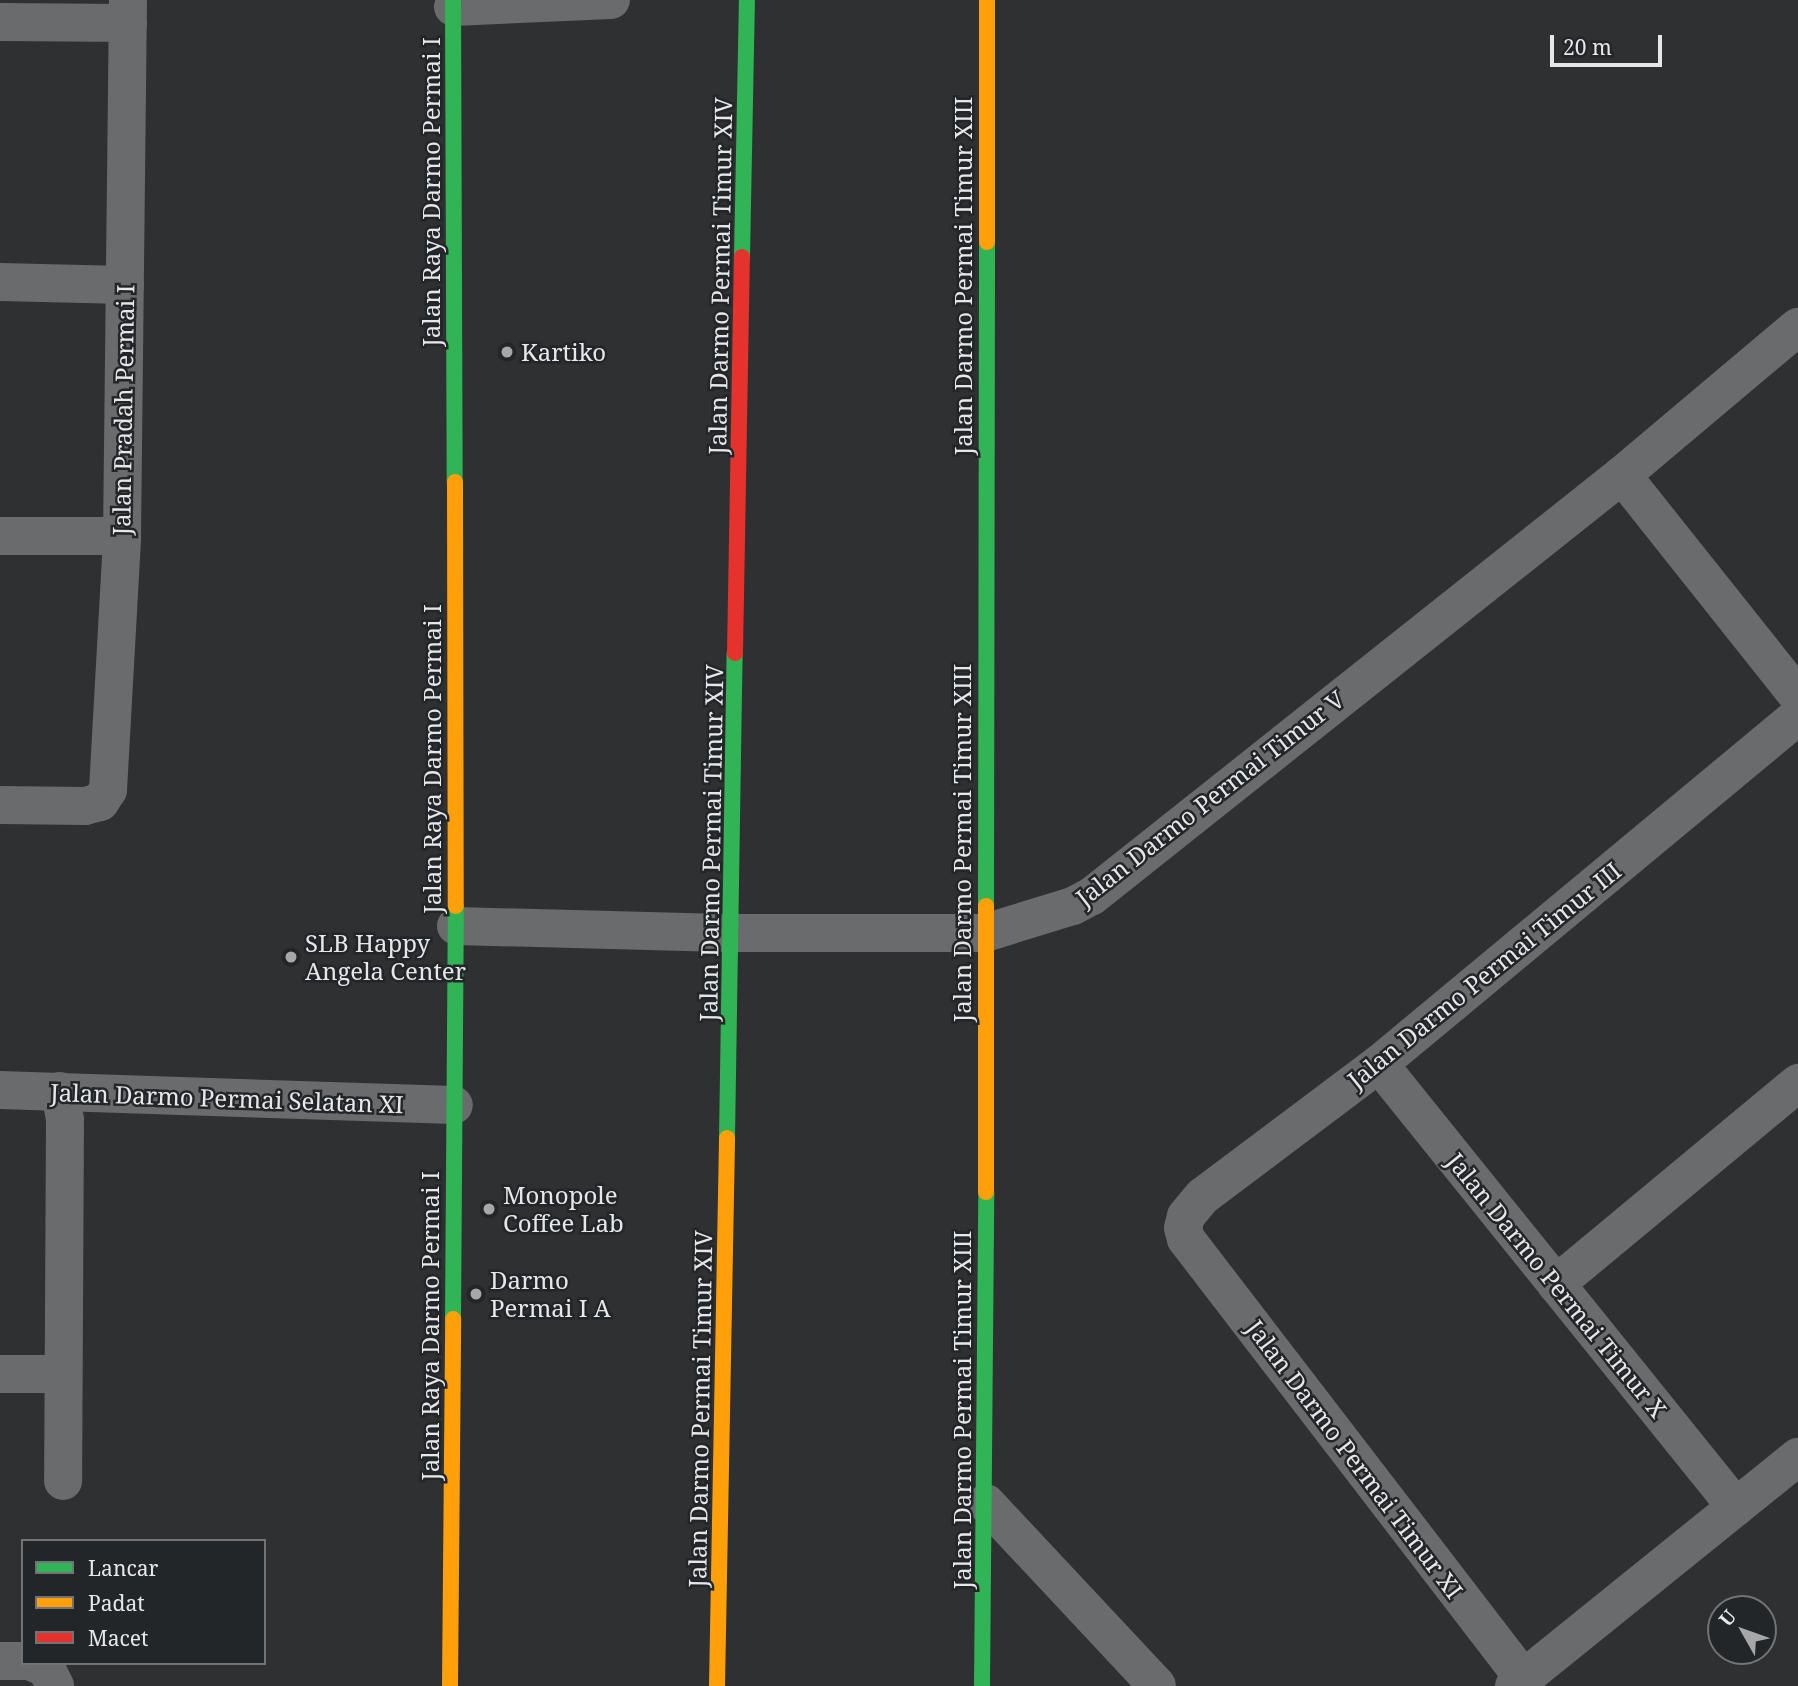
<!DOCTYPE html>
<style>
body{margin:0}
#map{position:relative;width:1798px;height:1686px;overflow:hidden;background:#2e3032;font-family:"Noto Serif",serif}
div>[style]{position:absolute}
.street>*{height:38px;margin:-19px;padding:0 19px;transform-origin:19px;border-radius:19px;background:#696b6c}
.fast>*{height:16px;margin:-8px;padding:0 8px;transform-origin:8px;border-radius:8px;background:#30b455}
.slow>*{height:16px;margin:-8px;padding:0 8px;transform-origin:8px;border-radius:8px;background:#ff9f0a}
.jam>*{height:16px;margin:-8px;padding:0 8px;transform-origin:8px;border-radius:8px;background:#e5322d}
.dots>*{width:19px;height:19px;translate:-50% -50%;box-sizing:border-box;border:4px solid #232629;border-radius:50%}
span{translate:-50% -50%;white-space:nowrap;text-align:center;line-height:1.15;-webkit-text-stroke:5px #232629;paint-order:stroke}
.street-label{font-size:24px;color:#e5e7e9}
.poi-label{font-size:24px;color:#e5e7e9}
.left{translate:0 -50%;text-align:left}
.legend{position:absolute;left:21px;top:1539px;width:245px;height:126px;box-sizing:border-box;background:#232629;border:2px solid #717376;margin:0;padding:9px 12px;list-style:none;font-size:21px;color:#e5e7e9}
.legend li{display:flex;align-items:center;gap:14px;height:35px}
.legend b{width:35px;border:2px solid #717376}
.north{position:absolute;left:1707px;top:1595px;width:70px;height:70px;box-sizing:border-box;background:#232629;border:2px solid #717376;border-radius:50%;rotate:310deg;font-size:19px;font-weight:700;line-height:28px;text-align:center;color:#e5e7e9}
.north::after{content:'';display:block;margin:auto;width:24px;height:32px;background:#a5a7a9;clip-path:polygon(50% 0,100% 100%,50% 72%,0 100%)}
.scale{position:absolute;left:1550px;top:35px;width:112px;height:32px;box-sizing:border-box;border:4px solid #e5e7e9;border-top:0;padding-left:9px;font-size:21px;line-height:24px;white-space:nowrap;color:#e5e7e9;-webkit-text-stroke:5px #232629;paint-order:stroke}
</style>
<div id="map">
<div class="street">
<i style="left:453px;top:7px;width:158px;rotate:-2.5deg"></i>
<i style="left:0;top:22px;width:128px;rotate:0.4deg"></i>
<i style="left:0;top:282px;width:125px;rotate:1.4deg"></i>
<i style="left:1622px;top:475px;width:283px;rotate:51.5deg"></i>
<i style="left:0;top:536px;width:122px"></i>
<i style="left:0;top:805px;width:85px;rotate:0.7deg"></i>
<i style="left:85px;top:806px;width:16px;rotate:-15deg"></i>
<i style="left:100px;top:802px;width:14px;rotate:-56deg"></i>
<i style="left:108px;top:790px;width:254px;rotate:-86.8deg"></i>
<i style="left:122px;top:536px;width:536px;rotate:-89.36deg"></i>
<i style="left:456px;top:926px;width:276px;rotate:1.5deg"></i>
<i style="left:732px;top:933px;width:253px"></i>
<i style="left:985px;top:933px;width:92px;rotate:-17.1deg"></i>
<i style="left:1073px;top:906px;width:21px;rotate:-28deg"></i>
<i style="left:1092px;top:896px;width:677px;rotate:-38.46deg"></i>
<i style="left:1622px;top:475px;width:230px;rotate:-40.1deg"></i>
<i style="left:1379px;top:1064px;width:569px;rotate:51.14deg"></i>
<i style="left:0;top:1090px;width:454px;rotate:1.9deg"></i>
<i style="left:60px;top:1091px;width:29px;rotate:80deg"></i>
<i style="left:65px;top:1120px;width:361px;rotate:90.3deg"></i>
<i style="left:1556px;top:1284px;width:315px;rotate:-39.7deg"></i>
<i style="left:0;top:1374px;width:62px"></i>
<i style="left:986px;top:1503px;width:250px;rotate:46.9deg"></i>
<i style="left:0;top:1661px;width:23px"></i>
<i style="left:34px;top:1663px;width:13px;rotate:23deg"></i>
<i style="left:46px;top:1668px;width:20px;rotate:63deg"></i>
<i style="left:1524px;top:1679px;width:555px;rotate:-127.53deg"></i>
<i style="left:1186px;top:1239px;width:11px;rotate:-105deg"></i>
<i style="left:1183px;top:1228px;width:12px;rotate:-76deg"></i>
<i style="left:1186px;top:1216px;width:26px;rotate:-50deg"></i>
<i style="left:1203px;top:1196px;width:220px;rotate:-36.9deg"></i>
<i style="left:1379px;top:1064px;width:545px;rotate:-39.71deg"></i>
<i style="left:1514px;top:1686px;width:365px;rotate:-38.9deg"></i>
</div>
<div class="fast">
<i style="left:453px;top:0;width:482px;rotate:89.8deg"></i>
<i style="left:742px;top:257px;width:257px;rotate:-88.9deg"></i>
<i style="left:986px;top:906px;width:664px;rotate:-89.91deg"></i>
<i style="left:727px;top:1138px;width:485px;rotate:-89.1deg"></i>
<i style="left:453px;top:1319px;width:413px;rotate:-89.6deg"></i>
<i style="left:982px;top:1686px;width:494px;rotate:-89.5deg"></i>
</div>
<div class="slow">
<i style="left:987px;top:242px;width:242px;rotate:-90deg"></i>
<i style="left:455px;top:482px;width:424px;rotate:89.9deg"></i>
<i style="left:986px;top:1192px;width:286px;rotate:-90deg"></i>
<i style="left:450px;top:1686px;width:367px;rotate:-89.5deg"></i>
<i style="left:717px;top:1686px;width:548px;rotate:-88.95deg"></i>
</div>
<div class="jam">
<i style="left:735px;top:653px;width:396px;rotate:-89deg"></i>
</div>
<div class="dots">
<i style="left:507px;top:352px;background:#a5a7a9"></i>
<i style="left:291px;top:957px;background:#a5a7a9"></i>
<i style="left:489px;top:1209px;background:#a5a7a9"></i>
<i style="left:476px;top:1294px;background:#a5a7a9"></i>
</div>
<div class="street-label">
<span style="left:431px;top:192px;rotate:-90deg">Jalan Raya Darmo Permai I</span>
<span style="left:720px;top:276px;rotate:-89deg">Jalan Darmo Permai Timur XIV</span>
<span style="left:963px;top:276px;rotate:-90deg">Jalan Darmo Permai Timur XIII</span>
<span style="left:123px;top:410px;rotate:-89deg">Jalan Pradah Permai I</span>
<span style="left:432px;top:759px;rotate:-90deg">Jalan Raya Darmo Permai I</span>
<span style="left:1210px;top:798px;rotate:-38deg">Jalan Darmo Permai Timur V</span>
<span style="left:711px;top:843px;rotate:-89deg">Jalan Darmo Permai Timur XIV</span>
<span style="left:962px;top:843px;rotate:-90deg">Jalan Darmo Permai Timur XIII</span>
<span style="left:1484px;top:975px;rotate:-39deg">Jalan Darmo Permai Timur III</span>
<span style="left:227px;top:1098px;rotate:2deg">Jalan Darmo Permai Selatan XI</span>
<span style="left:1557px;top:1285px;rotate:51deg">Jalan Darmo Permai Timur X</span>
<span style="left:430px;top:1326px;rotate:-90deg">Jalan Raya Darmo Permai I</span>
<span style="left:700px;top:1409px;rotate:-89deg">Jalan Darmo Permai Timur XIV</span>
<span style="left:962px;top:1410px;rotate:-90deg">Jalan Darmo Permai Timur XIII</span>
<span style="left:1355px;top:1459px;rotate:53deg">Jalan Darmo Permai Timur XI</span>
</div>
<div class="poi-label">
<span class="left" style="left:521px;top:352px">Kartiko</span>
<span class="left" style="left:305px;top:957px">SLB Happy<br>Angela Center</span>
<span class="left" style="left:503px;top:1209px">Monopole<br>Coffee Lab</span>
<span class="left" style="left:490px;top:1294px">Darmo<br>Permai I A</span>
</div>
<ul class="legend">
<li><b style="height:9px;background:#30b455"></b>Lancar</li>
<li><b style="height:9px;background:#ff9f0a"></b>Padat</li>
<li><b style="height:9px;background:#e5322d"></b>Macet</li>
</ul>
<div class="north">U</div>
<div class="scale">20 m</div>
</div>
